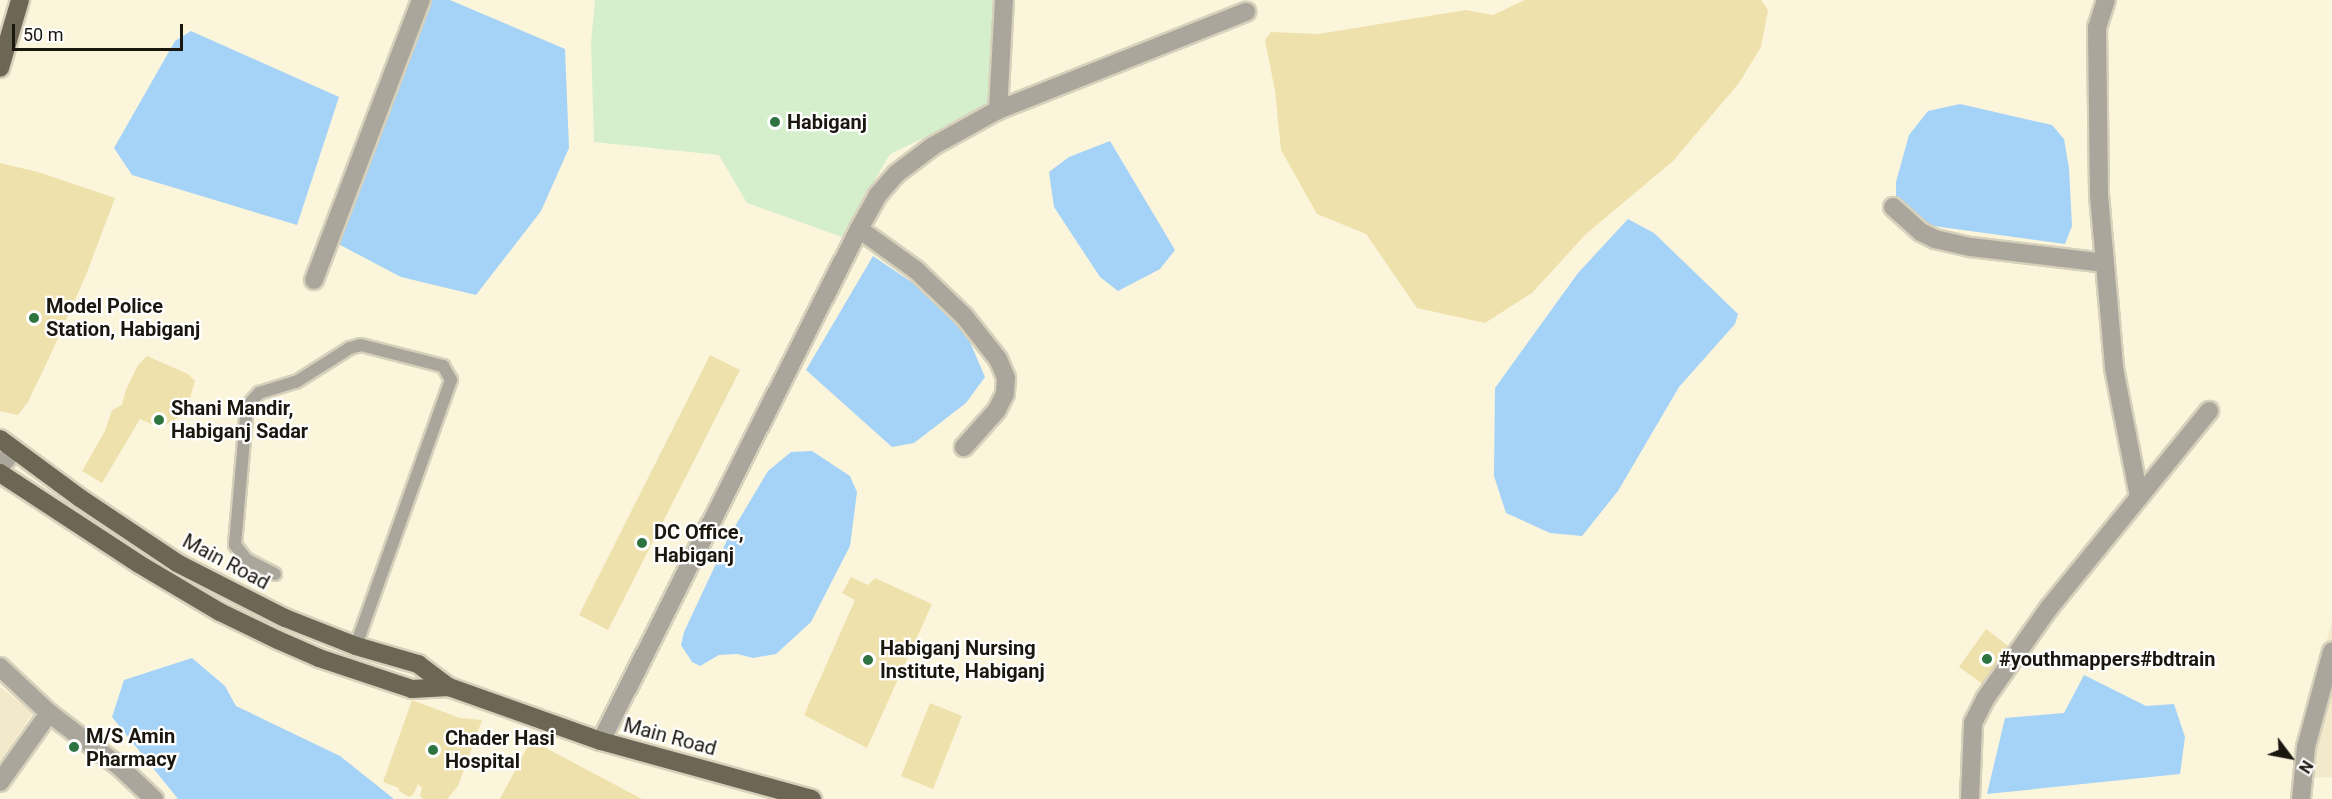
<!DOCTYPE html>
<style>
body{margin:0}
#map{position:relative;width:2332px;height:799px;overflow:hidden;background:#fbf5dc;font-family:Roboto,sans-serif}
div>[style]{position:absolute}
.built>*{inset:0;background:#f2e9ca}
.green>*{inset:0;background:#d5efcd}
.water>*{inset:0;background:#a5d2f7}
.building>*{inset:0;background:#efe1ac}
.roads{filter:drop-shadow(2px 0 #d7d1bb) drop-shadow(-2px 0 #d7d1bb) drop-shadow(0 2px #d7d1bb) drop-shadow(0 -2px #d7d1bb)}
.lane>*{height:12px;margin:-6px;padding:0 6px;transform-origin:6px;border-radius:6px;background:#aaa69c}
.street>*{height:18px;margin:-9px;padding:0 9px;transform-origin:9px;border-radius:9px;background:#aaa69c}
.primary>*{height:18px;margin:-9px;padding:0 9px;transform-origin:9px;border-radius:9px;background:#6d6655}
.dots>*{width:16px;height:16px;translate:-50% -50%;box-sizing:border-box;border:3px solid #fff;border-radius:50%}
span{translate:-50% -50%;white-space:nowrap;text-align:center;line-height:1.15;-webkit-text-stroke:4.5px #fff;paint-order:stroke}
.poi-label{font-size:20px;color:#1a170f;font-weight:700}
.left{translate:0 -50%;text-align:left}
.street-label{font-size:20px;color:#1a170f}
.north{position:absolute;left:2260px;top:727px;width:60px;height:60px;-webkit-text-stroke:4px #fff;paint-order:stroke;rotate:122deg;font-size:16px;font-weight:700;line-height:24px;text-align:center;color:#1a170f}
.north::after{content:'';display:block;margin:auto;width:21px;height:27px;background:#1a170f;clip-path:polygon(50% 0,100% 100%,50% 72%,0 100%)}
.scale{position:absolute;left:12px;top:24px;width:171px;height:27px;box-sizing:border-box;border:3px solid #1a170f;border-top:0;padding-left:8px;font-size:18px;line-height:21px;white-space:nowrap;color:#1a170f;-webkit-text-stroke:4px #fff;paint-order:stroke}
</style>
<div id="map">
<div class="built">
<i style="clip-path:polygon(2332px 621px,2332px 777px,2292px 778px,2327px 640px)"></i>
<i style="clip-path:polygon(0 687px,33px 713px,0 761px)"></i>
</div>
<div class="green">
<i style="clip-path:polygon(595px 0,1002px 0,999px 102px,890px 154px,842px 237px,747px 203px,719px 155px,594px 142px,591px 42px)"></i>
</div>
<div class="water">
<i style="clip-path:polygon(414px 0,450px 0,565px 49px,569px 148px,541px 211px,476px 295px,401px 277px,325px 237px,330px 210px)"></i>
<i style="clip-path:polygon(191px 31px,339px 97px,297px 225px,132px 175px,114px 148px,175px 41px)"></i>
<i style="clip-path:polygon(1960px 104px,2052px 125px,2064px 139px,2069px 168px,2072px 226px,2065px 244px,1919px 224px,1896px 207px,1896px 182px,1909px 135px,1928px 111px)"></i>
<i style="clip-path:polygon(1110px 141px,1175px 250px,1160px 269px,1118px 291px,1100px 277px,1054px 207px,1049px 172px,1069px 157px)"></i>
<i style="clip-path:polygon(1628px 219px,1654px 233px,1738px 314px,1735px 324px,1679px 387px,1618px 491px,1582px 536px,1550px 533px,1506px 513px,1494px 476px,1495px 388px,1578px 273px)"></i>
<i style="clip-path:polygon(873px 256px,935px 298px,967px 335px,985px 377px,966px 403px,914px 443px,892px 447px,806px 370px)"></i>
<i style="clip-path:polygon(812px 451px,850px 476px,857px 492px,850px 546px,811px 622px,776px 654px,753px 658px,737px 654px,719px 655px,700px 666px,692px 662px,681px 645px,684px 632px,728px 538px,768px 471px,791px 452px)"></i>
<i style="clip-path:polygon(192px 658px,225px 686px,236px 706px,340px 756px,394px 799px,178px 799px,112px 717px,124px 680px)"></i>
<i style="clip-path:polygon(2084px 675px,2146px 706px,2174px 704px,2185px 737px,2180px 774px,1987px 794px,2005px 718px,2064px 713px)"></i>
</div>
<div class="building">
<i style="clip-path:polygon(1525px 0,1761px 0,1768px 10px,1761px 47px,1739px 83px,1673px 161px,1586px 234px,1532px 293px,1485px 323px,1417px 308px,1366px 234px,1317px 214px,1281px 150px,1275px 91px,1265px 40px,1271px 32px,1318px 34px,1466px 10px,1493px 15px)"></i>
<i style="clip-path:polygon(0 163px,38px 172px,115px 198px,86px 275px,48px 360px,28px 402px,18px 415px,0 411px)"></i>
<i style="clip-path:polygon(710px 355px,740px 370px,608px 630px,579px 615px)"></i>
<i style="clip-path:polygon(147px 356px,188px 374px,195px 381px,189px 402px,178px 418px,165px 425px,156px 426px,140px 419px,102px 483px,82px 471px,105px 431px,112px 410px,122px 405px,126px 390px,138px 365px)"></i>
<i style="clip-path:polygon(851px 577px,868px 585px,875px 578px,932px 604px,867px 748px,804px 715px,855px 600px,842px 593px)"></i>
<i style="clip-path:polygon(1986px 629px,2016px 652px,1988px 688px,1959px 667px)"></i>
<i style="clip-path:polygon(412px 700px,460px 718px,482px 720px,458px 786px,447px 799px,423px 799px,420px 796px,422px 788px,418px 784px,413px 795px,409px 797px,399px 791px,399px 788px,383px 782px)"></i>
<i style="clip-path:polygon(930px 703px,962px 716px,933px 789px,901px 776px)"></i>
<i style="clip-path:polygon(531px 740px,642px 799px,500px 799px)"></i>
</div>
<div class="roads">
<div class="lane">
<i style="left:275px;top:574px;width:33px;rotate:-153deg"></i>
<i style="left:246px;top:559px;width:18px;rotate:-128deg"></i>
<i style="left:235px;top:545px;width:140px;rotate:-85.1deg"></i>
<i style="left:247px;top:406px;width:18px;rotate:-47deg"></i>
<i style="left:259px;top:393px;width:39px;rotate:-17deg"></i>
<i style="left:296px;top:382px;width:64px;rotate:-32.2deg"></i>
<i style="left:350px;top:348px;width:11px;rotate:-15deg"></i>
<i style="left:361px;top:345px;width:85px;rotate:14.4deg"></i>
<i style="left:443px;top:366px;width:16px;rotate:60deg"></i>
<i style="left:451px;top:380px;width:282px;rotate:109.7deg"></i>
</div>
<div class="street">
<i style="left:2106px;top:0;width:29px;rotate:108deg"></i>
<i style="left:2097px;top:28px;width:167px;rotate:89.3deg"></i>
<i style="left:2099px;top:195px;width:174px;rotate:85deg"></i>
<i style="left:2114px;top:368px;width:131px;rotate:79deg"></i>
<i style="left:998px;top:110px;width:110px;rotate:-86.9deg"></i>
<i style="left:1893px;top:207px;width:38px;rotate:42deg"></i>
<i style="left:1921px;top:232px;width:16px;rotate:27deg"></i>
<i style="left:1935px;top:239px;width:37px;rotate:13deg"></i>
<i style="left:1971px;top:247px;width:135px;rotate:6.8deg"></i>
<i style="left:859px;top:229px;width:70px;rotate:35.7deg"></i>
<i style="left:916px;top:270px;width:66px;rotate:43.8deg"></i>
<i style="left:964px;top:316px;width:55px;rotate:51.7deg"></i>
<i style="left:998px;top:359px;width:21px;rotate:67deg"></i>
<i style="left:1006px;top:378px;width:16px;rotate:94deg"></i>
<i style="left:1005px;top:394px;width:18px;rotate:117deg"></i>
<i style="left:997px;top:410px;width:50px;rotate:131.7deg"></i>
<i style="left:314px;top:280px;width:300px;rotate:-69.1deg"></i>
<i style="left:0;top:467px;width:22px;rotate:-51deg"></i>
<i style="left:0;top:667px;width:67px;rotate:43.2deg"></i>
<i style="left:49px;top:713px;width:89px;rotate:37.3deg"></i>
<i style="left:120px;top:767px;width:47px;rotate:43.3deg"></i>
<i style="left:601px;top:741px;width:573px;rotate:-63.26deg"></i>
<i style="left:859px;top:229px;width:38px;rotate:-61deg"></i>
<i style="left:877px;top:196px;width:29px;rotate:-49deg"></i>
<i style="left:896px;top:174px;width:46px;rotate:-37.1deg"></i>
<i style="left:933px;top:146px;width:74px;rotate:-29deg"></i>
<i style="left:998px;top:110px;width:267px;rotate:-21.6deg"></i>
<i style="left:0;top:782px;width:85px;rotate:-54.6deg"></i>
<i style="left:1970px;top:799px;width:76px;rotate:-87.7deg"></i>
<i style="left:1973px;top:723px;width:27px;rotate:-63deg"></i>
<i style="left:1985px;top:699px;width:111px;rotate:-54.9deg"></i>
<i style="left:2049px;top:608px;width:254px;rotate:-50.9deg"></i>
<i style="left:2301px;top:799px;width:52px;rotate:-84.5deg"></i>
<i style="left:2306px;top:747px;width:99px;rotate:-74.8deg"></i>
</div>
<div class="primary">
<i style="left:0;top:68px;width:71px;rotate:-73.6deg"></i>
<i style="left:0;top:439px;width:99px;rotate:36.4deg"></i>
<i style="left:80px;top:498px;width:117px;rotate:33.8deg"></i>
<i style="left:177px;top:563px;width:121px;rotate:27deg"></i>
<i style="left:285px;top:618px;width:76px;rotate:21.5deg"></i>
<i style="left:356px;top:646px;width:65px;rotate:16.2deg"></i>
<i style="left:418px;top:664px;width:39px;rotate:37deg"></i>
<i style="left:449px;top:687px;width:161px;rotate:19.6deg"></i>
<i style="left:601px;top:741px;width:219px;rotate:15.4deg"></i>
<i style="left:0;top:473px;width:166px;rotate:33.2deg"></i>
<i style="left:139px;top:564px;width:94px;rotate:30.7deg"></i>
<i style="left:220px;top:612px;width:64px;rotate:25.8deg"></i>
<i style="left:278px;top:640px;width:45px;rotate:23.7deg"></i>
<i style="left:319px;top:658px;width:98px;rotate:18.4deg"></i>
<i style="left:412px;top:689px;width:37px;rotate:-3deg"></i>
</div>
</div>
<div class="dots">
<i style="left:775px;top:122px;background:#2e7441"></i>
<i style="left:34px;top:318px;background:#2e7441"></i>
<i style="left:159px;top:420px;background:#2e7441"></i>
<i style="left:642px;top:543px;background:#2e7441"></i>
<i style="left:1987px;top:659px;background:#2e7441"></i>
<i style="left:868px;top:660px;background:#2e7441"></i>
<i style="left:74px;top:747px;background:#2e7441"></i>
<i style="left:433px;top:750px;background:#2e7441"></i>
</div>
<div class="poi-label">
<span class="left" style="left:787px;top:122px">Habiganj</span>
<span class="left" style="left:46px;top:318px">Model Police<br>Station, Habiganj</span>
<span class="left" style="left:171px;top:420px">Shani Mandir,<br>Habiganj Sadar</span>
<span class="left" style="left:654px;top:544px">DC Office,<br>Habiganj</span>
<span class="left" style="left:880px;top:660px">Habiganj Nursing<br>Institute, Habiganj</span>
<span class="left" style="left:1999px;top:659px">#youthmappers#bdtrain</span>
<span class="left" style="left:86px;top:748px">M/S Amin<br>Pharmacy</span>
<span class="left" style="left:445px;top:750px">Chader Hasi<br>Hospital</span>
</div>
<div class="street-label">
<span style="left:226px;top:562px;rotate:28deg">Main Road</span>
<span style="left:670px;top:737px;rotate:15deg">Main Road</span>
</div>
<div class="north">N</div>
<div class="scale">50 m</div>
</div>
